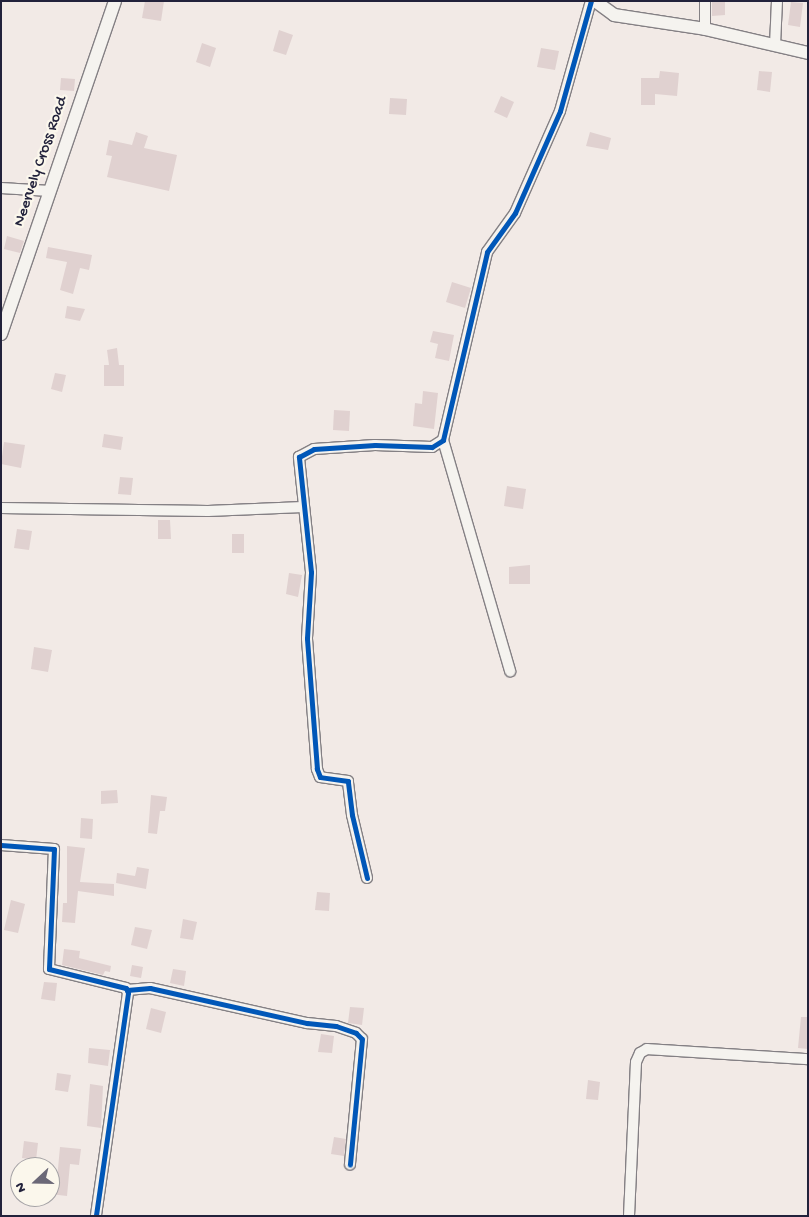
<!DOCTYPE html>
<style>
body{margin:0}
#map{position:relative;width:809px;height:1217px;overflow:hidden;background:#f2eae6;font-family:"Gochi Hand",sans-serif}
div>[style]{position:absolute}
.building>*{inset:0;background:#e0d1d0}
.roads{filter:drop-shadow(1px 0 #848084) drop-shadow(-1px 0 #848084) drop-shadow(0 1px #848084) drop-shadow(0 -1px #848084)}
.minor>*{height:10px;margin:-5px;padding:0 5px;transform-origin:5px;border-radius:5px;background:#f5f3ef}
.tertiary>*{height:12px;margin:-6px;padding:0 6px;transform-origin:6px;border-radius:6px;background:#f5f3ef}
.cycleway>*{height:5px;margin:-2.5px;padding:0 2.5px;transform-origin:2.5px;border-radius:2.5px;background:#0057b8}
span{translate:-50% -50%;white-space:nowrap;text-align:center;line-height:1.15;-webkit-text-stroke:4.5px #fbf7ec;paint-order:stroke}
.street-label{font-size:16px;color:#22223b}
.frame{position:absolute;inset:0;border:2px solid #22223b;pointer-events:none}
.north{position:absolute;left:10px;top:1157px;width:50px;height:50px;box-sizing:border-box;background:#fbf7ec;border:1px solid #a4a2a5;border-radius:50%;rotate:249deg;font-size:14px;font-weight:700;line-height:20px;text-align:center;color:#22223b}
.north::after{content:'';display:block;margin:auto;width:18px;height:22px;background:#6b6877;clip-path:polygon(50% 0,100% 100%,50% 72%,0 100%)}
</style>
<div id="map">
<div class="building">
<i style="clip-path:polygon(145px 1px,164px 1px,161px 21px,142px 18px)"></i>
<i style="clip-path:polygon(712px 1px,725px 1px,725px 15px,712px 16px)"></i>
<i style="clip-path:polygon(791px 2px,803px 3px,800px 27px,788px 25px)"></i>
<i style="clip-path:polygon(279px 30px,293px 35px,286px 55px,273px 51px)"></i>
<i style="clip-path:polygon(202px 43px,216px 48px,210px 67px,196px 62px)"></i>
<i style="clip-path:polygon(541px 48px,559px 51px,555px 70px,537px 67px)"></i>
<i style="clip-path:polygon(660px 71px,679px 73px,677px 96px,655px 94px,655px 105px,641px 105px,641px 78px,659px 78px)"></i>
<i style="clip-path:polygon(759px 71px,772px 72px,770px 92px,757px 90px)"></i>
<i style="clip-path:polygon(61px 78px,75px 79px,74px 91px,60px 90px)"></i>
<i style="clip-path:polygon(501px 96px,514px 102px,507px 118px,494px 112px)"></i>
<i style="clip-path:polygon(390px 98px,407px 99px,406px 115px,389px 114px)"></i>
<i style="clip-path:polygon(136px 132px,148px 136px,144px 148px,177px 155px,169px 191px,107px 177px,112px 156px,106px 155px,109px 140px,132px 145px)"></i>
<i style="clip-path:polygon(590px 132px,611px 138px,608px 150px,586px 146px)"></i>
<i style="clip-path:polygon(7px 236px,24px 241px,20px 253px,4px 249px)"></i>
<i style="clip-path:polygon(48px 247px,92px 255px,89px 270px,80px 268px,73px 294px,60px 290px,67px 262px,46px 258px)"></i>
<i style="clip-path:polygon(452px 282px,471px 288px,465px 308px,446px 302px)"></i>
<i style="clip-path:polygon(67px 306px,85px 309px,80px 321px,65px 318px)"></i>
<i style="clip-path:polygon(433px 331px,454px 335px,449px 361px,435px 358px,438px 344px,430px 342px)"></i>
<i style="clip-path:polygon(117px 348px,119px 365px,124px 365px,124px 386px,104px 386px,104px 365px,109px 365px,107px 350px)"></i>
<i style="clip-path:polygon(55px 373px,66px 375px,62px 392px,51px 389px)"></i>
<i style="clip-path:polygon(423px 391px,438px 393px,434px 429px,413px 426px,415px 403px,422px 404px)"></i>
<i style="clip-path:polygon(334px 410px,350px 411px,349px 431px,333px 430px)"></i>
<i style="clip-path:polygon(104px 434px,123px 437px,121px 450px,102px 447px)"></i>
<i style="clip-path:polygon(4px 442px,25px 445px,21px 468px,1px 464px)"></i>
<i style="clip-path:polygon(120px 477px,133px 478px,131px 495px,118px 494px)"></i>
<i style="clip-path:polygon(507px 486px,526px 489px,523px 509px,504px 506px)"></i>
<i style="clip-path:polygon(158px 520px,170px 520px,171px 539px,158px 539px)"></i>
<i style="clip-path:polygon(17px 529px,32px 531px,29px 550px,14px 548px)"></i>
<i style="clip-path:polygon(232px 534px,244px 534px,244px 553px,232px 553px)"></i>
<i style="clip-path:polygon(530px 565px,530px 584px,509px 584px,509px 567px)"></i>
<i style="clip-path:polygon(289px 573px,302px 575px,298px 597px,286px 594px)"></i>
<i style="clip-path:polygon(34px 647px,52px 650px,48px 672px,31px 669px)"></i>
<i style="clip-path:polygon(117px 790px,118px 803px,101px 804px,101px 791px)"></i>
<i style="clip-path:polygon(151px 795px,167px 797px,165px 811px,160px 811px,157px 834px,148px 833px)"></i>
<i style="clip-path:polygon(81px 818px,93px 819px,92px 839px,80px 838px)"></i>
<i style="clip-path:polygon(67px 846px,85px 848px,80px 882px,114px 884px,114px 896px,78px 891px,75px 923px,62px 922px,63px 903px,67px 903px)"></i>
<i style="clip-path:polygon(137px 867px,149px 869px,146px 889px,116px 883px,117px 873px,135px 876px)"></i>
<i style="clip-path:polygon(317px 892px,330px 893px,329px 911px,315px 910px)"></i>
<i style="clip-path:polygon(11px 900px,25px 904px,18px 933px,4px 930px)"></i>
<i style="clip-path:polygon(183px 919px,197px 922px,193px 940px,180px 938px)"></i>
<i style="clip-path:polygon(135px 927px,152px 930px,147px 949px,131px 945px)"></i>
<i style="clip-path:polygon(64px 949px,80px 951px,79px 958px,111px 966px,110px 972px,105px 971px,103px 975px,62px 965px)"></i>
<i style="clip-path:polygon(132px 965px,143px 967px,141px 978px,130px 976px)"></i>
<i style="clip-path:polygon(173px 969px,186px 971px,184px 986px,170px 983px)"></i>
<i style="clip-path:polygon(44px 982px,57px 983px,55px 1001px,41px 999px)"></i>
<i style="clip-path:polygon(350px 1007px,364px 1008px,362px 1025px,348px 1023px)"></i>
<i style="clip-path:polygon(151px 1008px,166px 1012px,161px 1033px,146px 1029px)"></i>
<i style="clip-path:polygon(801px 1017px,808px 1017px,808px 1049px,798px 1048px)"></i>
<i style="clip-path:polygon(321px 1034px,334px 1036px,332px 1053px,318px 1052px)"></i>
<i style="clip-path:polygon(89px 1048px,110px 1050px,108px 1066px,88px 1063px)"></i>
<i style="clip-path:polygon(57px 1073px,71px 1075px,68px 1092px,55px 1090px)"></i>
<i style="clip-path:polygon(588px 1080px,600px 1082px,598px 1100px,586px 1099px)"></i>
<i style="clip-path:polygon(90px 1084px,103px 1086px,101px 1128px,87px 1126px)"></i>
<i style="clip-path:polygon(334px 1137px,346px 1139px,344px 1156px,331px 1154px)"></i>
<i style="clip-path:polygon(24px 1141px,38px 1143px,36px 1160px,22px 1158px)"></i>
<i style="clip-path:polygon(60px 1147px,81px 1149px,79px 1165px,70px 1164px,67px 1196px,50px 1194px,50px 1178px,57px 1179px)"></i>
</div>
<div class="roads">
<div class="minor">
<i style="left:705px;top:29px;width:28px;rotate:-90deg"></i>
<i style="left:775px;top:45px;width:44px;rotate:-87.4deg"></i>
<i style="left:1px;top:188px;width:49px;rotate:3.5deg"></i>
<i style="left:443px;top:440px;width:241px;rotate:73.8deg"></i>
<i style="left:1px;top:508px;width:207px;rotate:0.8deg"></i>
<i style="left:208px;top:511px;width:95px;rotate:-2.4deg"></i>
<i style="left:1px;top:845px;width:53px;rotate:4.3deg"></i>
<i style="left:54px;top:849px;width:120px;rotate:92.4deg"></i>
<i style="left:49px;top:969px;width:79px;rotate:13.9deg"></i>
<i style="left:126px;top:988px;width:5px;rotate:68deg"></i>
<i style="left:128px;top:993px;width:225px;rotate:98.2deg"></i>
<i style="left:367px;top:878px;width:65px;rotate:-103.4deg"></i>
<i style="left:352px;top:815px;width:34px;rotate:-97deg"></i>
<i style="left:348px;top:781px;width:28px;rotate:-172deg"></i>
<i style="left:320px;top:777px;width:9px;rotate:-111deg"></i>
<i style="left:317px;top:769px;width:131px;rotate:-94.4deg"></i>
<i style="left:307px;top:638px;width:66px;rotate:-86.5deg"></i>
<i style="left:311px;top:572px;width:116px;rotate:-96deg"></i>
<i style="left:299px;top:457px;width:17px;rotate:-28deg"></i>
<i style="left:314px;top:449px;width:61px;rotate:-3.8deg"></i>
<i style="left:375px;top:445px;width:57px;rotate:2deg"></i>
<i style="left:432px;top:447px;width:13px;rotate:-32deg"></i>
<i style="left:443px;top:440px;width:193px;rotate:-76.8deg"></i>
<i style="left:487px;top:252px;width:48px;rotate:-54.3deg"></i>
<i style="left:515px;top:213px;width:111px;rotate:-66.2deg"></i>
<i style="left:560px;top:111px;width:114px;rotate:-74.3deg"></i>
<i style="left:127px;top:990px;width:23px;rotate:-5deg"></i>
<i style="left:150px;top:988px;width:161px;rotate:12.6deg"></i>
<i style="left:307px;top:1023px;width:29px;rotate:6deg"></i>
<i style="left:336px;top:1026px;width:21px;rotate:19deg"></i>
<i style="left:356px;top:1033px;width:8px;rotate:45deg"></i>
<i style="left:362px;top:1039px;width:126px;rotate:95.5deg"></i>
<i style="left:629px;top:1216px;width:154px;rotate:-87.4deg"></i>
<i style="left:636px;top:1062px;width:10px;rotate:-66deg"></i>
<i style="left:640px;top:1053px;width:8px;rotate:-30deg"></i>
<i style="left:647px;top:1049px;width:161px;rotate:3.6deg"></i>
</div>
<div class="tertiary">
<i style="left:595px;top:1px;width:24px;rotate:36deg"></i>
<i style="left:614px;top:15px;width:92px;rotate:8.7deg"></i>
<i style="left:705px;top:29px;width:106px;rotate:13.1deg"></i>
<i style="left:1px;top:334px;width:352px;rotate:-71.1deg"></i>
</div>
</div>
<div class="cycleway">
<i style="left:1px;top:845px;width:53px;rotate:4.3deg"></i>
<i style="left:54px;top:849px;width:120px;rotate:92.4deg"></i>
<i style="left:49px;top:969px;width:79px;rotate:13.9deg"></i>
<i style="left:126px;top:988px;width:5px;rotate:68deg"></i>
<i style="left:128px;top:993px;width:225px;rotate:98.2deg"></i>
<i style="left:367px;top:878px;width:65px;rotate:-103.4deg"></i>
<i style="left:352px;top:815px;width:34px;rotate:-97deg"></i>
<i style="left:348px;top:781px;width:28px;rotate:-172deg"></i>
<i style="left:320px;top:777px;width:9px;rotate:-111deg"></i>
<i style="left:317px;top:769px;width:131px;rotate:-94.4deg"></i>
<i style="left:307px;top:638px;width:66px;rotate:-86.5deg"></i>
<i style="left:311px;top:572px;width:116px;rotate:-96deg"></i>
<i style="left:299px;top:457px;width:17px;rotate:-28deg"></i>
<i style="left:314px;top:449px;width:61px;rotate:-3.8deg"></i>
<i style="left:375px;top:445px;width:57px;rotate:2deg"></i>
<i style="left:432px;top:447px;width:13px;rotate:-32deg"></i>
<i style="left:443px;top:440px;width:193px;rotate:-76.8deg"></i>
<i style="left:487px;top:252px;width:48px;rotate:-54.3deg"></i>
<i style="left:515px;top:213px;width:111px;rotate:-66.2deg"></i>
<i style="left:560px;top:111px;width:114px;rotate:-74.3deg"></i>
<i style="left:127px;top:990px;width:23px;rotate:-5deg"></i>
<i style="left:150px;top:988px;width:161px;rotate:12.6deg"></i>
<i style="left:307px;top:1023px;width:29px;rotate:6deg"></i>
<i style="left:336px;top:1026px;width:21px;rotate:19deg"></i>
<i style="left:356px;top:1033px;width:8px;rotate:45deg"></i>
<i style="left:362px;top:1039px;width:126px;rotate:95.5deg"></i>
</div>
<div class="street-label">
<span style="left:42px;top:162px;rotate:-71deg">Neervely Cross Road</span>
</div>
<div class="frame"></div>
<div class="north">N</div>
</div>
